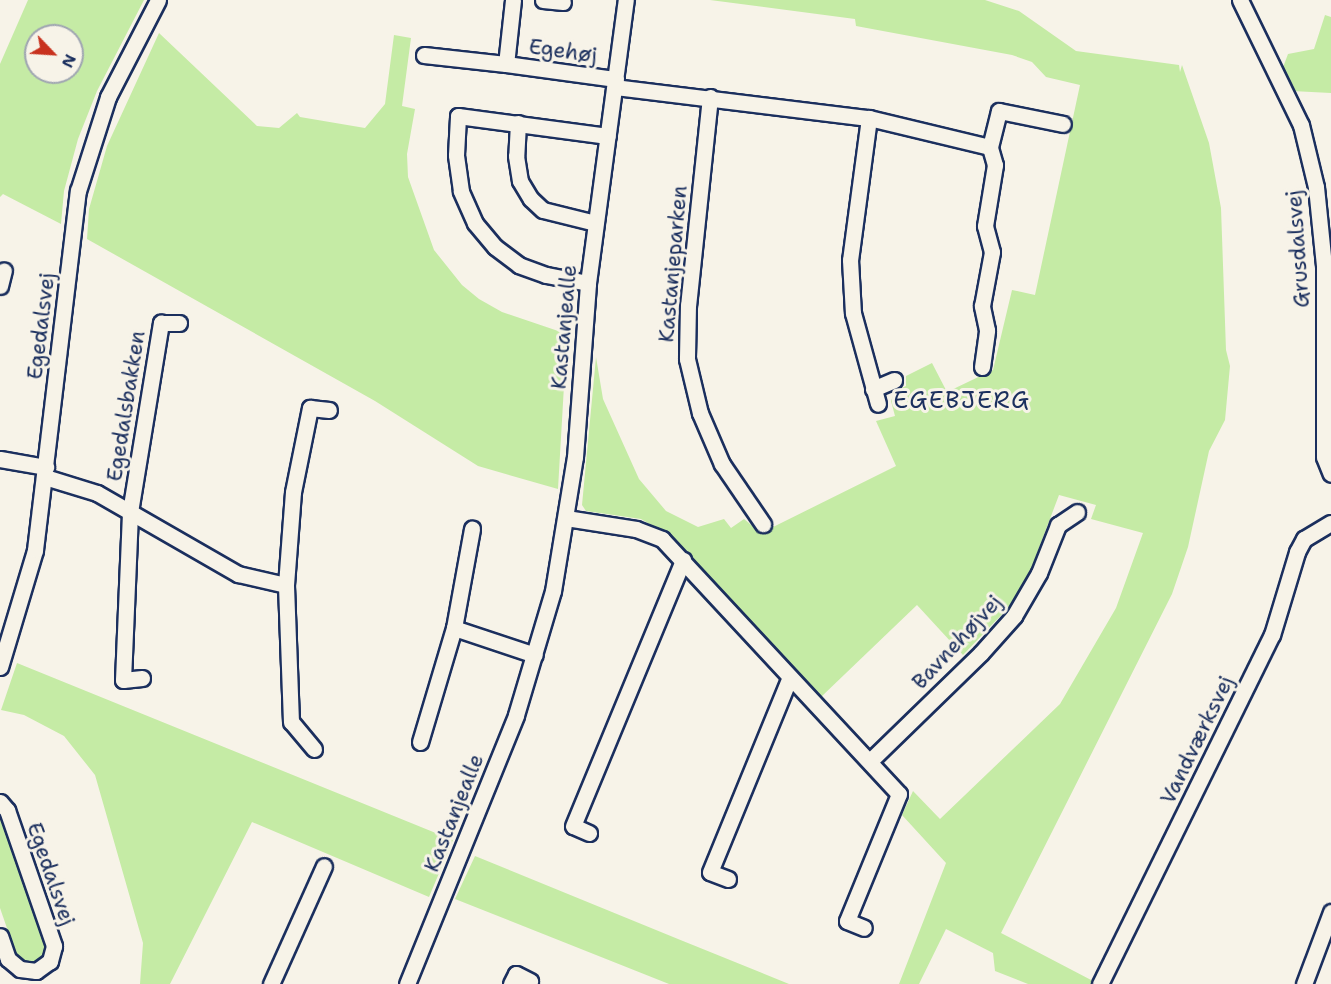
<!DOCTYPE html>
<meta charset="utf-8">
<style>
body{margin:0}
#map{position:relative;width:1331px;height:984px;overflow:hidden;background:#f7f3e8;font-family:"Shantell Sans",sans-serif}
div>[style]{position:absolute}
.green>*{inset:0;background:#c5eba5}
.roads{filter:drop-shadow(2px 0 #1b2f5e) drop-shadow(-2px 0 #1b2f5e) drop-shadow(0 2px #1b2f5e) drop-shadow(0 -2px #1b2f5e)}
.street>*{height:15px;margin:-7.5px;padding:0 7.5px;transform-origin:7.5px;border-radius:7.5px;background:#f7f3e8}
span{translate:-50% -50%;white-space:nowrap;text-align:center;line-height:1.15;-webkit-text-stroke:6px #f7f3e8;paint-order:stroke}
.street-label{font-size:21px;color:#1b2f5e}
.quarter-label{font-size:24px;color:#1b2f5e;letter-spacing:1.5px}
.north{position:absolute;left:24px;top:24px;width:60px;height:60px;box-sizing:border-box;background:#f7f3e8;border:2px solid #9fa5b1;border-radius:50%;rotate:115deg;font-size:16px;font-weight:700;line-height:24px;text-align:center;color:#1b2f5e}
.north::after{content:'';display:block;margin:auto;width:21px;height:27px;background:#c8321e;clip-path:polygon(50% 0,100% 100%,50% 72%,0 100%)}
</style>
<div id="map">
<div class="green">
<i style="clip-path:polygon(evenodd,28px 0,144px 0,97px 91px,78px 139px,64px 191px,61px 224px,3px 194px,0 197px,0 64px,28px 0,36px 36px,72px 36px,72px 72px,36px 72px,36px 36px)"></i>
<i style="clip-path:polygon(710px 0,985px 0,1019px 11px,1076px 51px,1179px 65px,1180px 72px,1182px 65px,1209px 143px,1221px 208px,1226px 350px,1230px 366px,1225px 420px,1209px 451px,1188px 547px,1172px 594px,1001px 933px,1093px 981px,1091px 984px,1028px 984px,995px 971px,993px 953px,946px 929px,919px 984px,899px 984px,946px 863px,902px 815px,913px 791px,940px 819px,1060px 704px,1116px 608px,1143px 533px,1091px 519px,1096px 505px,1059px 495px,1028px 577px,1007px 609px,963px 655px,917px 605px,821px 697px,667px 534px,641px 519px,586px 511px,582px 505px,596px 357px,603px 399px,639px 479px,666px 511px,698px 527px,724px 519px,731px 528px,744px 519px,761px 533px,896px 466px,876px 421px,895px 416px,891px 401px,895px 391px,906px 386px,906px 376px,932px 363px,947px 392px,993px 370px,1012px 290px,1035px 295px,1080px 85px,1046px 77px,1032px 62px,1012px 55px,856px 26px,855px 19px)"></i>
<i style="clip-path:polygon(1325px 15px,1331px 17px,1331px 93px,1292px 91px,1282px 70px,1288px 54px,1314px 49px)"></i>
<i style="clip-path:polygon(159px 33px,257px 126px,279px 128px,297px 113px,300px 117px,365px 128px,385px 104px,394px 35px,411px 38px,402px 106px,415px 109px,407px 154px,408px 177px,434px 250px,462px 285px,479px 299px,502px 312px,567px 334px,558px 489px,478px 466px,375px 401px,87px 239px,89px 209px,107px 146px)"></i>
<i style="clip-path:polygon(17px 663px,453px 840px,429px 897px,252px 822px,170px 984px,140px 984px,143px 943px,95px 775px,64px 736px,24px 715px,1px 710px)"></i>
<i style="clip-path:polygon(0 809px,51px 943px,44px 961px,27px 965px,17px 957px,0 908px)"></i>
<i style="clip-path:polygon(475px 856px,678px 939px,789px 984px,669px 984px,455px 899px)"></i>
</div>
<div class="roads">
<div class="street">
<i style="left:513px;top:0;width:64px;rotate:96.2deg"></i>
<i style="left:506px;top:64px;width:111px;rotate:7.8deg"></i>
<i style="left:543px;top:0;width:20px;rotate:6deg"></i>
<i style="left:1240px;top:0;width:139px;rotate:64deg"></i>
<i style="left:1301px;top:125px;width:64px;rotate:76.4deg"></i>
<i style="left:1316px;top:187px;width:79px;rotate:84.2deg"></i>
<i style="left:1324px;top:266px;width:191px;rotate:90deg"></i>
<i style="left:1324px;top:457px;width:18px;rotate:68deg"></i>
<i style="left:424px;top:55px;width:82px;rotate:6.3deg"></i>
<i style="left:615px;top:87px;width:256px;rotate:7deg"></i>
<i style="left:869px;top:118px;width:124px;rotate:13.5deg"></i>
<i style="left:710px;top:97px;width:209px;rotate:96deg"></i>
<i style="left:688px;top:305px;width:54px;rotate:91.1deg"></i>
<i style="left:687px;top:359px;width:56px;rotate:76.5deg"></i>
<i style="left:700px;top:413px;width:56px;rotate:66.7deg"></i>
<i style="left:722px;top:464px;width:73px;rotate:55.7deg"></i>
<i style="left:869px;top:118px;width:143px;rotate:97.6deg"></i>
<i style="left:850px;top:260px;width:53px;rotate:86.8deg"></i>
<i style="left:853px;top:313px;width:94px;rotate:74.6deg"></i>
<i style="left:518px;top:123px;width:33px;rotate:93deg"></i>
<i style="left:516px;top:156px;width:25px;rotate:81deg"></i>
<i style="left:520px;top:181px;width:21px;rotate:59deg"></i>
<i style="left:531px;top:199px;width:16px;rotate:43deg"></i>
<i style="left:543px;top:210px;width:54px;rotate:14deg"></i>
<i style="left:588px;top:283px;width:43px;rotate:-169.2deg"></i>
<i style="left:546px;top:275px;width:29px;rotate:-160deg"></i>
<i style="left:519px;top:265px;width:30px;rotate:-143deg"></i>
<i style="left:495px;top:247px;width:31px;rotate:-130deg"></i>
<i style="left:475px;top:223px;width:35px;rotate:-114deg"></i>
<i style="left:461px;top:191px;width:36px;rotate:-98deg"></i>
<i style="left:456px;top:155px;width:39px;rotate:-87deg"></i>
<i style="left:458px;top:116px;width:151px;rotate:7.6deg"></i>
<i style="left:0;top:286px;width:16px;rotate:-76deg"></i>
<i style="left:982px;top:367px;width:37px;rotate:-82deg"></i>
<i style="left:987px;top:330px;width:25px;rotate:-102deg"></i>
<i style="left:982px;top:306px;width:55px;rotate:-79.5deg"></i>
<i style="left:992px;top:252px;width:27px;rotate:-105deg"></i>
<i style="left:985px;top:226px;width:62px;rotate:-80.7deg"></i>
<i style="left:995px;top:165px;width:19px;rotate:-106deg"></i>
<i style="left:990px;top:147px;width:37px;rotate:-76deg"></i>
<i style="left:999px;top:111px;width:65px;rotate:11.5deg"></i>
<i style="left:873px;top:389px;width:23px;rotate:-23deg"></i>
<i style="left:0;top:459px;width:47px;rotate:9.9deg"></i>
<i style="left:45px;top:477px;width:54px;rotate:17.1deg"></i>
<i style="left:97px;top:493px;width:163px;rotate:29.9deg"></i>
<i style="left:238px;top:574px;width:49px;rotate:12.9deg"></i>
<i style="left:566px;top:518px;width:71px;rotate:8.9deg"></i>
<i style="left:636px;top:529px;width:28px;rotate:21deg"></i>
<i style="left:662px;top:539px;width:348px;rotate:47.1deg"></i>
<i style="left:899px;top:794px;width:137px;rotate:112.3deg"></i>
<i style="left:847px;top:921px;width:18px;rotate:22deg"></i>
<i style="left:454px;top:628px;width:85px;rotate:18.4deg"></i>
<i style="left:0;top:667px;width:122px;rotate:-73.3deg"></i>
<i style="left:35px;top:550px;width:362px;rotate:-83.2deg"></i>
<i style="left:78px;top:191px;width:99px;rotate:-72.3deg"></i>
<i style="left:108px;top:97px;width:109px;rotate:-62.7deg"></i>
<i style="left:142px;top:678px;width:19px;rotate:174deg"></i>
<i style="left:123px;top:680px;width:168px;rotate:-87.6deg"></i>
<i style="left:130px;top:512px;width:192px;rotate:-80.7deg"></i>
<i style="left:161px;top:323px;width:18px"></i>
<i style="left:420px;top:742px;width:119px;rotate:-73.4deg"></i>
<i style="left:454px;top:628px;width:101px;rotate:-79.7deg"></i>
<i style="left:314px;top:749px;width:35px;rotate:-130deg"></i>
<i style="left:291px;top:722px;width:137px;rotate:-92.1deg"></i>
<i style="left:286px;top:585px;width:93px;rotate:-85.7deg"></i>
<i style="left:293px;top:492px;width:86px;rotate:-78.6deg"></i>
<i style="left:310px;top:408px;width:19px;rotate:6deg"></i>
<i style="left:871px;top:760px;width:153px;rotate:-44.2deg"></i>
<i style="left:981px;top:653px;width:50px;rotate:-48.3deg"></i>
<i style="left:1014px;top:616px;width:50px;rotate:-59.8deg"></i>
<i style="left:1039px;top:573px;width:52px;rotate:-68.4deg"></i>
<i style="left:1058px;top:525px;width:23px;rotate:-34deg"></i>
<i style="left:0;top:802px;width:11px;rotate:49deg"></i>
<i style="left:7px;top:810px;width:144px;rotate:70.9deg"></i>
<i style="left:54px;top:946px;width:16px;rotate:105deg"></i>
<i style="left:50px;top:961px;width:17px;rotate:144deg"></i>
<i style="left:36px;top:971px;width:16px;rotate:-173deg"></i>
<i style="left:20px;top:969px;width:16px;rotate:-140deg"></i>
<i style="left:8px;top:959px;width:24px;rotate:-109deg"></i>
<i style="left:589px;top:833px;width:17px;rotate:-156deg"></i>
<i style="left:573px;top:826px;width:288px;rotate:-67.5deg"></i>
<i style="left:728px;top:879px;width:19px;rotate:-159deg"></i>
<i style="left:710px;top:872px;width:209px;rotate:-67.7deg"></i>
<i style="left:271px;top:984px;width:129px;rotate:-65.8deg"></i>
<i style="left:407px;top:984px;width:290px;rotate:-67.9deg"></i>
<i style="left:516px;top:715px;width:129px;rotate:-73.4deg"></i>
<i style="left:553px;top:591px;width:136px;rotate:-80.7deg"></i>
<i style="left:575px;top:457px;width:174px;rotate:-85.7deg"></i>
<i style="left:588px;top:283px;width:286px;rotate:-82.4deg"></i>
<i style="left:511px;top:984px;width:11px;rotate:-63deg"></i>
<i style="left:516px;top:974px;width:16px;rotate:27deg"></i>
<i style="left:1100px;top:984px;width:389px;rotate:-63.8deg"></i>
<i style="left:1272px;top:635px;width:87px;rotate:-73.2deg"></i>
<i style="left:1297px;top:552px;width:15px;rotate:-62deg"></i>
<i style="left:1304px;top:539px;width:31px;rotate:-31deg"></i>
<i style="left:1304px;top:984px;width:77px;rotate:-69.4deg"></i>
</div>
</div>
<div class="street-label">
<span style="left:563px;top:51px;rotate:8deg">Egehøj</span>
<span style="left:1298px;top:249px;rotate:-94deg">Grusdalsvej</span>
<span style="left:673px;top:264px;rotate:-85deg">Kastanjeparken</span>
<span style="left:41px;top:326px;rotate:-83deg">Egedalsvej</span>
<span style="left:564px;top:327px;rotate:-85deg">Kastanjealle</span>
<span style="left:126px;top:406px;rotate:-81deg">Egedalsbakken</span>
<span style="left:957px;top:642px;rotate:-47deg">Bavnehøjvej</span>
<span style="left:1197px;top:740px;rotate:-64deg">Vandværksvej</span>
<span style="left:454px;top:813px;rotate:-68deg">Kastanjealle</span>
<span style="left:51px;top:874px;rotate:71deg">Egedalsvej</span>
</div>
<div class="quarter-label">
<span style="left:962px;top:401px">EGEBJERG</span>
</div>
<div class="north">N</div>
</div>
